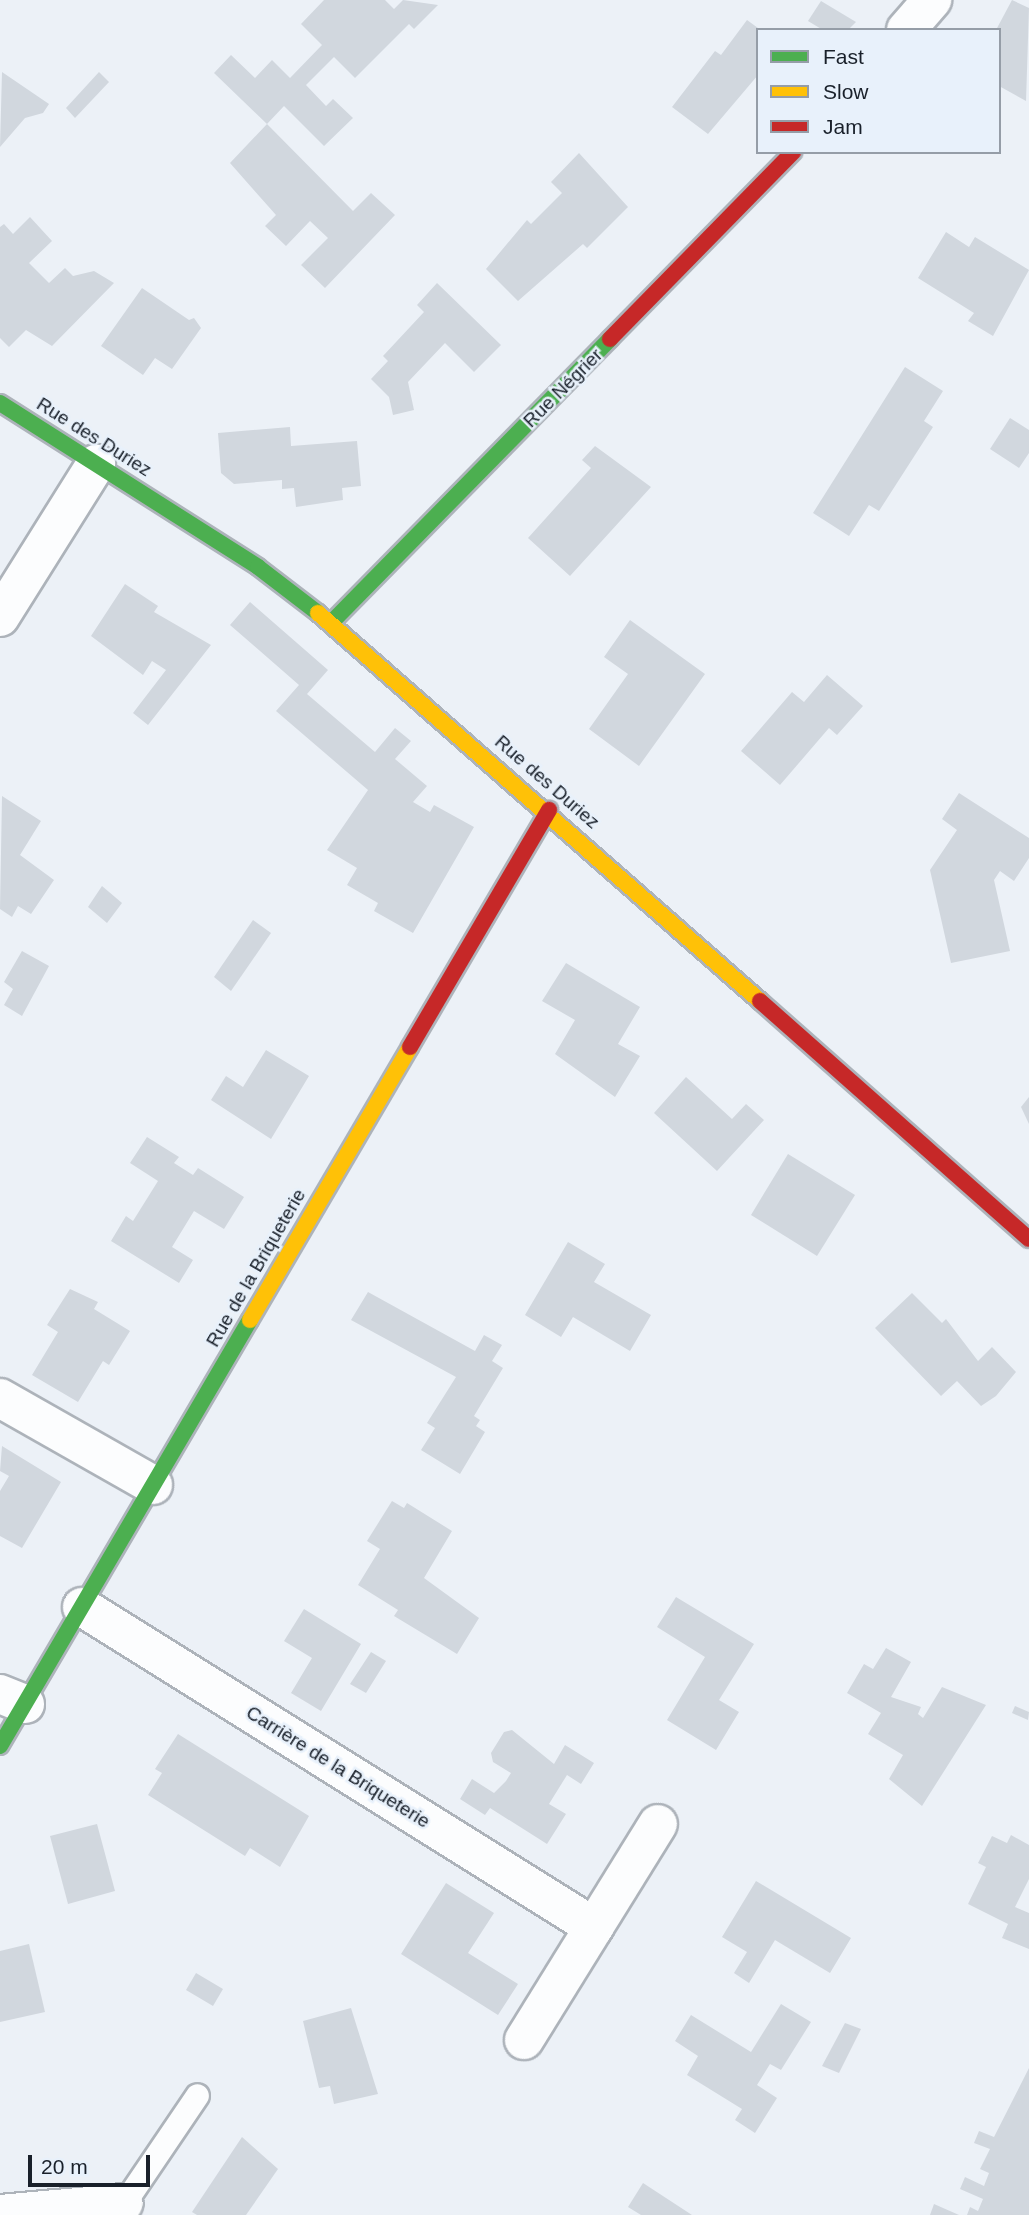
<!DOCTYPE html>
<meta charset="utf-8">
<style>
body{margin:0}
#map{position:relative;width:1029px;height:2215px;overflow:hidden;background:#ecf1f7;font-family:Helvetica,sans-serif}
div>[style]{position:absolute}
.building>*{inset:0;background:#d1d7de}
.roads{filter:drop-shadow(2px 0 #adb3ba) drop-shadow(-2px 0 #adb3ba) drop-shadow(0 2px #adb3ba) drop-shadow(0 -2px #adb3ba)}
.lane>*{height:23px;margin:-11.5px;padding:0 11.5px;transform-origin:11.5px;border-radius:11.5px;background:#fcfdfe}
.street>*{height:38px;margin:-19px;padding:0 19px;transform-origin:19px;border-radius:19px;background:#fcfdfe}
.fast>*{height:16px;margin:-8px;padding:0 8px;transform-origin:8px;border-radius:8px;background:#4caf50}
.slow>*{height:16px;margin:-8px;padding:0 8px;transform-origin:8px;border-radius:8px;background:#ffc107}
.jam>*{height:16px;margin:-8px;padding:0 8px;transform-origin:8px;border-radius:8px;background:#c62828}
span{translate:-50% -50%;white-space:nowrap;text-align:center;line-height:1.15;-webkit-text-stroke:5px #e8f1fb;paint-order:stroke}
.street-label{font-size:19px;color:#19202a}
.legend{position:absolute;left:756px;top:28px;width:245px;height:126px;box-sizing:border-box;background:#e8f1fb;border:2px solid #959da7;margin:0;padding:9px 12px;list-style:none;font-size:21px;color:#19202a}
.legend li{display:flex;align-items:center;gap:14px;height:35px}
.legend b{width:35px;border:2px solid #959da7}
.scale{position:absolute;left:28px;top:2155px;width:122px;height:32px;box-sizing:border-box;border:4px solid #19202a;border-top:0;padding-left:9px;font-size:21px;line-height:24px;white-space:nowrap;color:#19202a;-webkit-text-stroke:5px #e8f1fb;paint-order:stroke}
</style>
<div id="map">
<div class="building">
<i style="clip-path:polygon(324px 0,385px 0,394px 9px,403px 0,438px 5px,414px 29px,409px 24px,355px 78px,334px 57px,306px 85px,326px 106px,333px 99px,353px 118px,324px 146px,284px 106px,267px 124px,214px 73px,231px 55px,255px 78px,272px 60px,290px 78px,322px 45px,301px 24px)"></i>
<i style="clip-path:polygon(1012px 0,1029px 8px,1026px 101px,999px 86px,996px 30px)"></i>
<i style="clip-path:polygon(821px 1px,856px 22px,848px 30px,823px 30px,808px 21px)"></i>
<i style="clip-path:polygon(747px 20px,758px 28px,758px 75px,708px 134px,672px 107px,715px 51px,721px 55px)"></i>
<i style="clip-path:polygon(2px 72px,49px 104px,43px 113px,25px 118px,0 147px)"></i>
<i style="clip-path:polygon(99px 72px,109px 82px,75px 118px,66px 108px)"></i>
<i style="clip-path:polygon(267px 124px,353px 211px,371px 193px,395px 215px,325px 288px,301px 265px,328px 238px,310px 221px,286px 246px,265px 226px,276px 215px,230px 163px)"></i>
<i style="clip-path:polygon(579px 153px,628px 207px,587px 248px,583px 244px,518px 301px,486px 269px,527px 220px,531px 224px,562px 193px,551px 182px)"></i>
<i style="clip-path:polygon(30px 217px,52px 241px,29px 263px,49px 283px,65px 268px,73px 276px,94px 271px,114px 283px,52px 346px,26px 330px,9px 347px,0 338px,0 227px,4px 224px,13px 234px)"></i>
<i style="clip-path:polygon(946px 232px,969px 247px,975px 237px,1029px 270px,993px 336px,968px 321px,974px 313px,918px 278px)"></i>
<i style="clip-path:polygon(437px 283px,501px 345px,474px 372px,445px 343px,408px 382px,414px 410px,393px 415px,389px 397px,371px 379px,388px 361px,383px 356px,424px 312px,417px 305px)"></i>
<i style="clip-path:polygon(142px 288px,189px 320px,194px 318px,201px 328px,172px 369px,155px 358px,143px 375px,101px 346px)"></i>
<i style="clip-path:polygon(905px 367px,943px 391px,924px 421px,933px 427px,879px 511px,869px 505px,849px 536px,813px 513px)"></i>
<i style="clip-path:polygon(1010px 418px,1029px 430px,1029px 453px,1019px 468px,990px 449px)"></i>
<i style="clip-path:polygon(290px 427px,291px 446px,357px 441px,361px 486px,342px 488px,343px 500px,296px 507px,294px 488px,282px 489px,282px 480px,234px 484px,221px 473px,218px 433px)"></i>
<i style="clip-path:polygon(595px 446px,651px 487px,570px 576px,528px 538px,591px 468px,582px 460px)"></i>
<i style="clip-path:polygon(125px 584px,158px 606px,154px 612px,211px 645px,148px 725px,133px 713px,166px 670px,152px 661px,143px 675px,91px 636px)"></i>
<i style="clip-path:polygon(250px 602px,328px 670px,307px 694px,375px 752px,395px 728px,411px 741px,395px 759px,427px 786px,413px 802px,430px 812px,434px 805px,474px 827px,413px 933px,374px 911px,378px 903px,347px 885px,357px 868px,327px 850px,368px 790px,276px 711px,299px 685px,230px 625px)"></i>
<i style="clip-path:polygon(630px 620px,705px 674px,639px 766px,589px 729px,628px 674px,604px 657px)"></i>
<i style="clip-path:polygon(827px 675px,863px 706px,837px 735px,829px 728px,780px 785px,741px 751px,792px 692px,804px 702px)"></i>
<i style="clip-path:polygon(959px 793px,1029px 838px,1029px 858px,1014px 881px,1000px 871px,994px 880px,1010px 951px,951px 963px,930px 870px,957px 830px,942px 819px)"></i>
<i style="clip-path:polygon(2px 796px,41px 821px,20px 855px,54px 880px,31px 914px,18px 906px,12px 917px,0 909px)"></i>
<i style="clip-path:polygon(102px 886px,122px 903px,107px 923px,88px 907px)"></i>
<i style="clip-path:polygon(253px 920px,271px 933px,231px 991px,214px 977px)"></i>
<i style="clip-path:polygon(22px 951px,49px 966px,22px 1016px,4px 1005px,13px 989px,4px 982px)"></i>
<i style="clip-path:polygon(566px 963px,640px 1007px,618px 1044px,640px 1056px,615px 1097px,555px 1054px,575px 1020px,542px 1001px)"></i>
<i style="clip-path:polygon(266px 1050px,309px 1076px,271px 1139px,211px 1100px,226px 1076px,243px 1087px)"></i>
<i style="clip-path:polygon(686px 1077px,732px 1119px,746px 1104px,764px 1120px,717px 1171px,654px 1113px)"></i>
<i style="clip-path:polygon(1029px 1097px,1029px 1124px,1021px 1107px)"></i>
<i style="clip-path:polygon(147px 1137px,179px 1157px,174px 1163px,193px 1175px,198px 1168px,244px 1197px,224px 1229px,194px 1211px,172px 1247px,193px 1260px,179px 1283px,111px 1241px,126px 1216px,133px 1221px,158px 1181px,130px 1163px)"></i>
<i style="clip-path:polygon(788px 1154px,855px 1195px,817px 1256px,751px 1215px)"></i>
<i style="clip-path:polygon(568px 1242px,605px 1264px,594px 1282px,651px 1315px,630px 1351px,573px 1317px,561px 1337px,525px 1315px)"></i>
<i style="clip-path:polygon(70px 1289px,98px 1302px,94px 1309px,130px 1331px,109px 1365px,103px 1361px,78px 1402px,32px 1375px,58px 1332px,47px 1325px)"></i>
<i style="clip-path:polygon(368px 1292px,475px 1351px,484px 1335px,502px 1345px,492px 1361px,503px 1368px,474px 1416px,480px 1420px,476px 1426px,485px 1432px,460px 1474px,421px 1450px,435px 1428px,427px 1423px,456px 1377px,351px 1320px)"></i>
<i style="clip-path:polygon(912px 1293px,942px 1323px,946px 1319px,978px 1361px,992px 1347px,1016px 1372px,996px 1396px,981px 1406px,957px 1381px,941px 1396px,875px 1328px)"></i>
<i style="clip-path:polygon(2px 1446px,61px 1482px,22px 1548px,0 1536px,0 1491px,9px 1476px,0 1471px)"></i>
<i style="clip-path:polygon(392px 1501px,404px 1508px,407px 1503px,452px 1531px,424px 1578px,479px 1618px,457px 1654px,394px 1616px,398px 1610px,358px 1585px,380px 1549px,367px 1541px)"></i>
<i style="clip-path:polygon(676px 1597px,754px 1644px,719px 1700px,739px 1712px,716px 1750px,667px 1720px,705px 1657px,657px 1627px)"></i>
<i style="clip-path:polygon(304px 1609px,361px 1644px,321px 1711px,291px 1693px,312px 1658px,284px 1641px)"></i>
<i style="clip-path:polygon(886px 1648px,911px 1662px,891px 1697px,921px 1707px,918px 1714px,923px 1718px,942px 1687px,986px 1705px,922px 1806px,889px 1779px,903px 1755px,868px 1734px,881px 1713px,847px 1693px,864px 1664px,873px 1669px)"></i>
<i style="clip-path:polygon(371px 1652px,386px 1661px,366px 1693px,350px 1684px)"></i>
<i style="clip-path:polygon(1015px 1706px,1029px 1712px,1028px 1720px,1012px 1713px)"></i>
<i style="clip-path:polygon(512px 1730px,554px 1764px,565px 1745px,594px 1763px,581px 1784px,567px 1775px,549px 1804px,566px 1814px,547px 1844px,490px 1808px,485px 1815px,460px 1799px,472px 1779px,494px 1793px,506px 1781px,511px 1773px,493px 1762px,491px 1753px,504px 1732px)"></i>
<i style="clip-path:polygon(178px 1734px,309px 1816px,280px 1867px,250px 1848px,245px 1856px,148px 1795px,162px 1773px,155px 1769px)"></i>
<i style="clip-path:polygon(97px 1824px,115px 1891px,68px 1904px,50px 1836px)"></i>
<i style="clip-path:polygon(1011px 1835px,1029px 1845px,1029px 1879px,1015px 1907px,1029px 1913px,1029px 1949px,1002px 1938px,1008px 1924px,968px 1904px,986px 1867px,978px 1863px,992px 1836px,1007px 1843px)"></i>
<i style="clip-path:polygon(756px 1881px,851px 1938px,830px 1973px,775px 1940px,749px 1983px,734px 1973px,747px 1952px,722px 1937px)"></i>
<i style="clip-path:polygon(446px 1883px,494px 1913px,468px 1953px,518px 1984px,498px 2015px,401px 1954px)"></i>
<i style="clip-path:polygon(29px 1944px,45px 2012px,0 2022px,0 1951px)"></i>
<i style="clip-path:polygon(196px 1973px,223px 1989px,213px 2006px,186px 1990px)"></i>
<i style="clip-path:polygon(781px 2004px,811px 2022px,781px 2070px,770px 2064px,757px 2085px,777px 2098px,755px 2133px,735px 2120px,742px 2109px,687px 2075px,698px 2056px,675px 2041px,691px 2015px,751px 2052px)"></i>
<i style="clip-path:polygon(351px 2008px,378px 2094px,334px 2104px,330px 2086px,319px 2088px,303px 2021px)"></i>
<i style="clip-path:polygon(845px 2023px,861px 2029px,839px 2073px,822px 2066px)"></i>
<i style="clip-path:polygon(1029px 2068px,1029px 2215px,967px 2215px,970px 2207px,978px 2211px,983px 2199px,960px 2189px,965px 2177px,984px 2186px,989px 2173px,980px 2169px,990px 2149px,974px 2143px,979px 2131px,994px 2137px)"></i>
<i style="clip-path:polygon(242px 2137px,278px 2169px,246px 2215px,197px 2215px,192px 2212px)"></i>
<i style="clip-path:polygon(643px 2183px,692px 2215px,641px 2215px,628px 2207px)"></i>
<i style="clip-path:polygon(934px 2204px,959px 2215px,930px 2215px)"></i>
</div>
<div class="roads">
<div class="lane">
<i style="left:126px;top:2212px;width:9px;rotate:-103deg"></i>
<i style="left:124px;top:2203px;width:130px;rotate:-55.9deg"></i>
</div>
<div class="street">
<i style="left:906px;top:30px;width:40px;rotate:-49deg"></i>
<i style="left:0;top:617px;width:181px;rotate:-57.9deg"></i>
<i style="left:0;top:1398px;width:176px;rotate:29.6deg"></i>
<i style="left:82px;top:1607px;width:604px;rotate:32.01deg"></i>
<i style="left:0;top:1694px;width:27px;rotate:22deg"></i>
<i style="left:524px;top:2040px;width:254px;rotate:-58.2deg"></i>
<i style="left:0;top:2214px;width:124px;rotate:-5.1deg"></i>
</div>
<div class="fast">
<i style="left:0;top:403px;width:306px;rotate:32.4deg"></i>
<i style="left:258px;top:567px;width:76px;rotate:37.5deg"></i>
<i style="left:331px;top:623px;width:398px;rotate:-45.5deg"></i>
<i style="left:0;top:1746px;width:494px;rotate:-59.6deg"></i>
</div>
<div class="slow">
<i style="left:318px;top:613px;width:588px;rotate:41.28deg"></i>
<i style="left:250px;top:1320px;width:316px;rotate:-59.6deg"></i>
</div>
<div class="jam">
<i style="left:610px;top:339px;width:262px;rotate:-45.6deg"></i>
<i style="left:760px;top:1001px;width:359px;rotate:41.5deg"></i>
<i style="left:410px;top:1047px;width:275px;rotate:-59.6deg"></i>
</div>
</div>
<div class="street-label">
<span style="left:563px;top:388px;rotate:-45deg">Rue Négrier</span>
<span style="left:94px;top:437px;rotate:32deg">Rue des Duriez</span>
<span style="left:547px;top:782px;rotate:41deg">Rue des Duriez</span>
<span style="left:256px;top:1268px;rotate:-60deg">Rue de la Briqueterie</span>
<span style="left:338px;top:1767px;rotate:32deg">Carrière de la Briqueterie</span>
</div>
<ul class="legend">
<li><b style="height:9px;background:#4caf50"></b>Fast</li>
<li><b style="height:9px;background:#ffc107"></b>Slow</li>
<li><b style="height:9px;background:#c62828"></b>Jam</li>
</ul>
<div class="scale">20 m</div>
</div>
